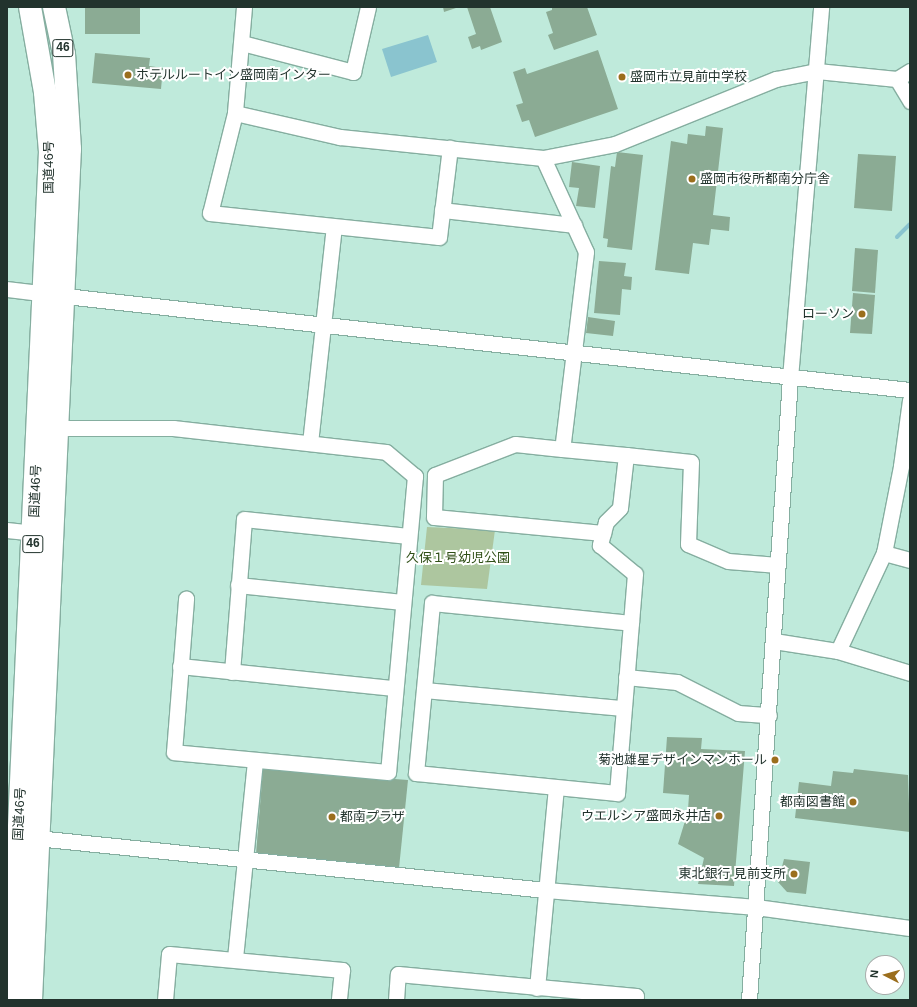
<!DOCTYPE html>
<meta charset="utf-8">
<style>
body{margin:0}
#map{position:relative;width:917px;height:1007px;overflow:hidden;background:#bfeadb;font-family:Helvetica,"Noto Sans JP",sans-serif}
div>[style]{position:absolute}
.green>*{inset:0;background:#adc69f}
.water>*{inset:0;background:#8ac4cf}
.stream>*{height:4px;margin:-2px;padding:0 2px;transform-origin:2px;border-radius:2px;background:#8ac4cf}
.building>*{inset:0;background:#8bab94}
.roads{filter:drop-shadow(1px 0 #85aea0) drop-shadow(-1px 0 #85aea0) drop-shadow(0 1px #85aea0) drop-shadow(0 -1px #85aea0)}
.minor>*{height:15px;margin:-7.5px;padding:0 7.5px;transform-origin:7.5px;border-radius:7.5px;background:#fff}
.highway>*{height:22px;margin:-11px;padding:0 11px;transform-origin:11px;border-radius:11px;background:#fff}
.dots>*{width:11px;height:11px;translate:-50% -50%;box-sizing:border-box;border:2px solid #fff;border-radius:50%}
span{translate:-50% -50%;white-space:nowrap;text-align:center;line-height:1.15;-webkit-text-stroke:4px #fff;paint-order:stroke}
.shield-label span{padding:1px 3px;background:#fff;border:1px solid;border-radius:3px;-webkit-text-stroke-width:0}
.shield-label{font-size:12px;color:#22332d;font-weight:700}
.poi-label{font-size:13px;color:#22332d}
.left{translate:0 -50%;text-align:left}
.right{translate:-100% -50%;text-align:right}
.street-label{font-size:13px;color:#22332d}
.park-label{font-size:13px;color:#2f4e16}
.frame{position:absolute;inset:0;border:8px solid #22332d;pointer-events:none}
.north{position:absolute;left:865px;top:955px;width:40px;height:40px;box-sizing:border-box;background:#fff;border:1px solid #a7adab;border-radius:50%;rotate:276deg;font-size:11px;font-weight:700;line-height:16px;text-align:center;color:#22332d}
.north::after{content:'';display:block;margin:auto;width:14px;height:18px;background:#9b6e1d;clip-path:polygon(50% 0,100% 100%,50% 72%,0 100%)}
</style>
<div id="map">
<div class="green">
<i style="clip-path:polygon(427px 527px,495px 530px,487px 589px,421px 585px)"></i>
</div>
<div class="water">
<i style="clip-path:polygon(428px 35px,437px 62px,391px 77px,382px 49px)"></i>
</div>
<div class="stream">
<i style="left:897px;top:237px;width:18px;rotate:-45deg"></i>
</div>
<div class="building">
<i style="clip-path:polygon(85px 7px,140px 7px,140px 34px,85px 34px)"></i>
<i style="clip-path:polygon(443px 7px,459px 7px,444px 12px)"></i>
<i style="clip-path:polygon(467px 7px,490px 7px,502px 42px,481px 50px,480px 46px,472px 49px,468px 37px,476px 34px)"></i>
<i style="clip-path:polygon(552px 7px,587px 7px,597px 35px,554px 50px,548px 35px,553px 33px,546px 12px,552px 10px)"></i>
<i style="clip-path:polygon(598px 50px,618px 109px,535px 137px,529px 120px,522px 122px,516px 105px,523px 103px,513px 72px,525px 68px,527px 74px)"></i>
<i style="clip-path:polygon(95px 53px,150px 58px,149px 66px,163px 68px,161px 89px,92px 83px)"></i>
<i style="clip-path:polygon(706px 126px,723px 128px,713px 215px,730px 217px,729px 231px,711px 229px,709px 245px,693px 243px,689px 274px,655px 270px,671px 141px,687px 144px,688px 134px,705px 136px)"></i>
<i style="clip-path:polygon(617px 152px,643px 155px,632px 250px,607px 247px,608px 239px,603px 238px,611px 166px,615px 167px)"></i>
<i style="clip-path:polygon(858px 154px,896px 156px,892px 211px,854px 208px)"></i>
<i style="clip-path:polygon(572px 162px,600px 166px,595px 208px,576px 206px,579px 188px,569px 187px)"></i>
<i style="clip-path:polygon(855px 248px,878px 250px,875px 293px,852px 291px)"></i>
<i style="clip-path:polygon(599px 261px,626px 263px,624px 276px,632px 277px,631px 290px,622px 289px,620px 315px,594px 313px)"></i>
<i style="clip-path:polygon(853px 293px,875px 295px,872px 334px,850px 333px)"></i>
<i style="clip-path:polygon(588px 317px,615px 321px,613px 336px,586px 333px)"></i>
<i style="clip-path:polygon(667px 737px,702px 738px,701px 749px,745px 751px,734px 886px,698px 884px,704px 858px,678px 844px,685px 821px,696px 821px,697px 811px,688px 810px,689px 795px,663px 793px)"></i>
<i style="clip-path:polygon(263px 769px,408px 780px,399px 868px,256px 854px)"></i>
<i style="clip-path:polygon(854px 769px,908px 775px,910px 832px,795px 818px,799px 782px,831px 786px,833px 771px,853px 773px)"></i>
<i style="clip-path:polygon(784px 859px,810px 862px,806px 894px,787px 892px,778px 882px)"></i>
</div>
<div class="roads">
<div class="minor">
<i style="left:244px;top:7px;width:106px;rotate:94.9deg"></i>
<i style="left:235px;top:113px;width:103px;rotate:104deg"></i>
<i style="left:210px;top:213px;width:230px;rotate:6deg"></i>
<i style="left:439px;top:237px;width:90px;rotate:-83deg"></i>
<i style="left:242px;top:43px;width:115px;rotate:14.6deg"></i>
<i style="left:353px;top:72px;width:67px;rotate:-77deg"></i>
<i style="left:897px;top:79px;width:26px;rotate:59deg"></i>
<i style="left:235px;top:113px;width:108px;rotate:12.9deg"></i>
<i style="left:340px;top:137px;width:204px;rotate:5.9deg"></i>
<i style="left:543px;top:158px;width:73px;rotate:-11deg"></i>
<i style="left:615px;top:144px;width:174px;rotate:-22deg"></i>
<i style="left:776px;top:79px;width:42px;rotate:-11deg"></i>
<i style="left:817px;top:71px;width:80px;rotate:5.7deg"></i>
<i style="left:897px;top:79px;width:15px;rotate:-32deg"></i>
<i style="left:543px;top:158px;width:103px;rotate:65.4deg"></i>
<i style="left:586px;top:252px;width:198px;rotate:96.9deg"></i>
<i style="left:562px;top:449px;width:64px;rotate:5.4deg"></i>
<i style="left:626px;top:455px;width:53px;rotate:96.5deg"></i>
<i style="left:620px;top:508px;width:20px;rotate:135deg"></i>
<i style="left:606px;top:522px;width:24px;rotate:105deg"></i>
<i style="left:600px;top:545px;width:45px;rotate:39.6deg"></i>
<i style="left:635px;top:574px;width:220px;rotate:94.7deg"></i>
<i style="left:617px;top:793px;width:202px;rotate:-174.3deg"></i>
<i style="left:416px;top:773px;width:171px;rotate:-84.6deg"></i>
<i style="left:432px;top:603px;width:200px;rotate:5.7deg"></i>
<i style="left:442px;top:210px;width:133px;rotate:6.5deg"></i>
<i style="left:7px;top:289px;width:38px;rotate:7deg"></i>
<i style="left:65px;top:296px;width:850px;rotate:6.35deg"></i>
<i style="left:49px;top:428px;width:124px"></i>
<i style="left:173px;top:428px;width:214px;rotate:6.4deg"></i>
<i style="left:386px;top:452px;width:38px;rotate:40deg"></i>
<i style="left:415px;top:476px;width:297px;rotate:95.2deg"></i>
<i style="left:388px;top:772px;width:215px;rotate:-174.7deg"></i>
<i style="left:174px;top:752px;width:154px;rotate:-85.5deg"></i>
<i style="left:310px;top:443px;width:217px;rotate:-83.7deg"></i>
<i style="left:562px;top:449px;width:47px;rotate:-173.9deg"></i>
<i style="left:515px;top:444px;width:86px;rotate:158.8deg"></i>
<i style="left:435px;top:475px;width:42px;rotate:91.4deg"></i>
<i style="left:434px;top:517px;width:170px;rotate:5.4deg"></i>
<i style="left:626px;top:455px;width:65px;rotate:6.1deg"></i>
<i style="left:691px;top:462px;width:82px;rotate:92.1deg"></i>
<i style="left:688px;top:544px;width:43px;rotate:23deg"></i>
<i style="left:728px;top:561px;width:50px;rotate:4.6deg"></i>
<i style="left:7px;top:530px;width:27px;rotate:6deg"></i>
<i style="left:884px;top:553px;width:27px;rotate:15deg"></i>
<i style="left:238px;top:585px;width:165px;rotate:5.9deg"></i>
<i style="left:774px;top:641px;width:65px;rotate:8.9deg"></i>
<i style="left:838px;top:651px;width:75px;rotate:17deg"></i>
<i style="left:838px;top:651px;width:108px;rotate:-64.9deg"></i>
<i style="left:884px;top:553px;width:89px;rotate:-78.9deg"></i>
<i style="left:901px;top:466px;width:67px;rotate:-82.2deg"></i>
<i style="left:180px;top:666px;width:215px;rotate:5.9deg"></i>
<i style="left:232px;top:672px;width:153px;rotate:-85.5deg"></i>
<i style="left:244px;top:519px;width:165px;rotate:5.9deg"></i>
<i style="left:626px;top:677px;width:51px;rotate:5.6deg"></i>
<i style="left:677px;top:682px;width:68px;rotate:26.9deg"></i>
<i style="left:738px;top:713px;width:31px;rotate:4deg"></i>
<i style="left:424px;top:690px;width:200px;rotate:5.2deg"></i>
<i style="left:7px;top:835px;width:542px;rotate:5.83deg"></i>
<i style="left:546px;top:890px;width:211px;rotate:4.6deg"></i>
<i style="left:756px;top:907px;width:155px;rotate:7.8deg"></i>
<i style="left:235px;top:958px;width:198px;rotate:-84.2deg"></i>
<i style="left:537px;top:988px;width:201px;rotate:-84.6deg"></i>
<i style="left:165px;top:1000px;width:46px;rotate:-85deg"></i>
<i style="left:169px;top:954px;width:174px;rotate:5.3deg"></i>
<i style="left:342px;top:970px;width:30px;rotate:96deg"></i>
<i style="left:396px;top:1000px;width:26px;rotate:-86deg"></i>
<i style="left:398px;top:974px;width:239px;rotate:5.3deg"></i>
<i style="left:636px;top:996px;width:4px;rotate:104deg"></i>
<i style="left:749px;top:1000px;width:623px;rotate:-86.23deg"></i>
<i style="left:790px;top:378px;width:372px;rotate:-85.2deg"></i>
</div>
<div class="highway">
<i style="left:11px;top:1000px;width:849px;rotate:-87.37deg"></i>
<i style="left:50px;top:152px;width:60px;rotate:-94.8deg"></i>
<i style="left:45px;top:92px;width:86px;rotate:-100deg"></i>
<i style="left:31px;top:1000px;width:852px;rotate:-87.38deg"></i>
<i style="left:70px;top:149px;width:95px;rotate:-93.6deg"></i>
<i style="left:64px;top:54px;width:48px;rotate:-102deg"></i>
</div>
</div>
<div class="dots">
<i style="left:128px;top:75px;background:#9b6e1d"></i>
<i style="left:622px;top:77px;background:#9b6e1d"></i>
<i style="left:692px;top:179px;background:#9b6e1d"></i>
<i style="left:862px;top:314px;background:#9b6e1d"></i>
<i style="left:775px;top:760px;background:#9b6e1d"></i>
<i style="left:853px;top:802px;background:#9b6e1d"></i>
<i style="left:719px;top:816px;background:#9b6e1d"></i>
<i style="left:332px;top:817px;background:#9b6e1d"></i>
<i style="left:794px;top:874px;background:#9b6e1d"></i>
</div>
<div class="shield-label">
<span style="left:63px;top:48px">46</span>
<span style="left:33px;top:544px">46</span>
</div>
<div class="poi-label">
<span class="left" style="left:136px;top:75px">ホテルルートイン盛岡南インター</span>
<span class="left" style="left:630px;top:77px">盛岡市立見前中学校</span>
<span class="left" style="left:700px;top:179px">盛岡市役所都南分庁舎</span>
<span class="right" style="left:854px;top:314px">ローソン</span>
<span class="right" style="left:767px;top:760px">菊池雄星デザインマンホール</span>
<span class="right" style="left:845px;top:802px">都南図書館</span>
<span class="right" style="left:711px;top:816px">ウエルシア盛岡永井店</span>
<span class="left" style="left:340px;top:817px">都南プラザ</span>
<span class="right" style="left:786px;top:874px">東北銀行 見前支所</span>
</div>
<div class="street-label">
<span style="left:49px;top:167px;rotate:-90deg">国道46号</span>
<span style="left:36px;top:491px;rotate:-88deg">国道46号</span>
<span style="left:20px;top:814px;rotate:-87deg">国道46号</span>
</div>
<div class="park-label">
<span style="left:458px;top:558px">久保１号幼児公園</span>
</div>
<div class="frame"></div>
<div class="north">N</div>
</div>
